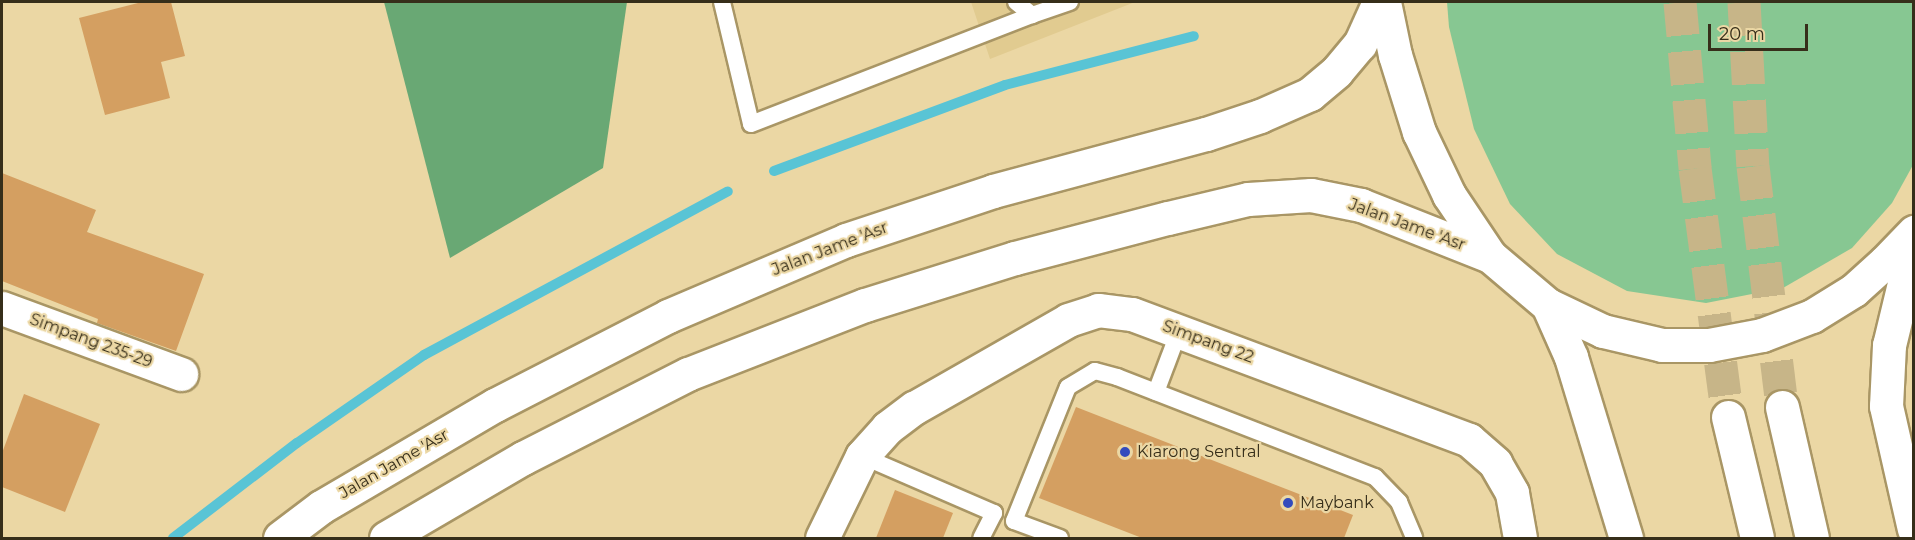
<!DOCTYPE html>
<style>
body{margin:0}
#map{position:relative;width:1915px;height:540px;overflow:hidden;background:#ebd7a4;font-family:Montserrat,sans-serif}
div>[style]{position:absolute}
.built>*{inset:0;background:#e1cb90}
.green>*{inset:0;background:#87c792}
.forest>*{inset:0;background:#69a874}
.stream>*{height:10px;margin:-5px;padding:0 5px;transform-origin:5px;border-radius:5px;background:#59c4d5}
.building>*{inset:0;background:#d49f61}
.highway-tunnel>*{height:33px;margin-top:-16.5px;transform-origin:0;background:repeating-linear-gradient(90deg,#c7b588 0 33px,transparent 0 49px)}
.roads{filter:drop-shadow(2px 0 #a99665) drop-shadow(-2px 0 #a99665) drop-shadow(0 2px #a99665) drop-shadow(0 -2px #a99665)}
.lane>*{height:16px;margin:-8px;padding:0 8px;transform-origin:8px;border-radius:8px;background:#fff}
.street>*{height:33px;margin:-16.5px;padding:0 16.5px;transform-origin:16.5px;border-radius:16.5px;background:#fff}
.primary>*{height:33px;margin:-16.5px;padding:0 16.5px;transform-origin:16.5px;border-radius:16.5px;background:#fff}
.highway>*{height:33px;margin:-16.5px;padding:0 16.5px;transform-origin:16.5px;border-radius:16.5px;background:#fff}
.dots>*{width:16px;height:16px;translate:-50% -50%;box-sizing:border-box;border:3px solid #ebd7a4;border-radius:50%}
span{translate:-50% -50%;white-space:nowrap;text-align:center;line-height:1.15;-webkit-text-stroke:4.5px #ebd7a4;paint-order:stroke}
.street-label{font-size:16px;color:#362e1a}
.poi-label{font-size:16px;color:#362e1a}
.left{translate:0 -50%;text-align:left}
.frame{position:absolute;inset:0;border:3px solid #362e1a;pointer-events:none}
.scale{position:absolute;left:1708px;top:24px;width:100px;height:27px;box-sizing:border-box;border:3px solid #362e1a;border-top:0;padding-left:8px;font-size:18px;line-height:21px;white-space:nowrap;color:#362e1a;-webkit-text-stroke:4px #ebd7a4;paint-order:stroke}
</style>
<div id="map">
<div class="built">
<i style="clip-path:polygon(971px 2px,1135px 2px,990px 59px)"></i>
</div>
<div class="green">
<i style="clip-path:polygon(1447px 2px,1913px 2px,1913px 165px,1892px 203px,1852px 248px,1783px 288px,1706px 303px,1627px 291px,1557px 254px,1510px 204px,1474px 129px,1449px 27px)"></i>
</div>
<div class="forest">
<i style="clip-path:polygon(384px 2px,627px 2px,603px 168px,450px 258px)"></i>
</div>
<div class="stream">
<i style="left:774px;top:171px;width:246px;rotate:-20.4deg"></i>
<i style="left:1005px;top:85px;width:195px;rotate:-14.5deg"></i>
<i style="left:173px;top:538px;width:156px;rotate:-37.5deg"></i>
<i style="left:297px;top:443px;width:155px;rotate:-34.7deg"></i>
<i style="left:424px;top:355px;width:345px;rotate:-28.3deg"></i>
</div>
<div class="building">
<i style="clip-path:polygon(142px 2px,171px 2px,185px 56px,161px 62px,170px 98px,105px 115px,79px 18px)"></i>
<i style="clip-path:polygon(2px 173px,96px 210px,87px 232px,204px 274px,176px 351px,97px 323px,98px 319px,2px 281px)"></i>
<i style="clip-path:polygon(24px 394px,100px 424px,65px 512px,2px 487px,2px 453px)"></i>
<i style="clip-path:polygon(1076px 407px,1353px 515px,1344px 538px,1142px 538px,1039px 498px)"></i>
<i style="clip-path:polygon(895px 490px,953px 513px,943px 538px,876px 538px)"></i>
</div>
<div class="highway-tunnel">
<i style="left:1680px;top:2px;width:167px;rotate:84.8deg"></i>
<i style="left:1695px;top:168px;width:251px;rotate:82.5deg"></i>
<i style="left:1744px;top:2px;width:164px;rotate:86.9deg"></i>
<i style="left:1753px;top:166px;width:243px;rotate:83.1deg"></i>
</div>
<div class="roads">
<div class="lane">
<i style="left:722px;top:2px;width:125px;rotate:76.6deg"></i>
<i style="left:751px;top:124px;width:301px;rotate:-21.2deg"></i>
<i style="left:1016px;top:2px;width:21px;rotate:39deg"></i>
<i style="left:1032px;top:15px;width:40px;rotate:-18.9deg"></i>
<i style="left:1156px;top:392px;width:65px;rotate:-69.3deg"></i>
<i style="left:862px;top:456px;width:144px;rotate:23.4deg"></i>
<i style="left:994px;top:513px;width:28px;rotate:117deg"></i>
<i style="left:1060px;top:538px;width:49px;rotate:-159.7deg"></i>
<i style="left:1014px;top:521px;width:144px;rotate:-68.1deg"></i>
<i style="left:1068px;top:387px;width:31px;rotate:-31deg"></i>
<i style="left:1095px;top:371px;width:23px;rotate:15deg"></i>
<i style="left:1117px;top:377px;width:277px;rotate:21.2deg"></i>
<i style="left:1375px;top:477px;width:35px;rotate:46deg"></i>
<i style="left:1399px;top:502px;width:39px;rotate:67deg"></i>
</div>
<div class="street">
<i style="left:2px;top:308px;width:191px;rotate:20.2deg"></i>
<i style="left:822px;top:538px;width:91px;rotate:-64deg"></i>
<i style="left:862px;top:456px;width:38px;rotate:-48deg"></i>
<i style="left:887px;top:428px;width:34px;rotate:-37deg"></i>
<i style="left:914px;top:408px;width:177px;rotate:-29.7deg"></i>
<i style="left:1068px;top:320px;width:32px;rotate:-18deg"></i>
<i style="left:1098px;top:310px;width:34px;rotate:7deg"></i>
<i style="left:1132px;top:314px;width:360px;rotate:20.5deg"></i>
<i style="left:1469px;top:440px;width:35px;rotate:41deg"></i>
<i style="left:1495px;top:463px;width:34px;rotate:60deg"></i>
<i style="left:1512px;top:493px;width:46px;rotate:79.9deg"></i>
</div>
<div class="primary">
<i style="left:1384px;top:2px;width:54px;rotate:78.3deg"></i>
<i style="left:1395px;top:55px;width:81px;rotate:72.7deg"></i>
<i style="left:1419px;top:132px;width:70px;rotate:64.5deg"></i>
<i style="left:1449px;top:195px;width:73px;rotate:56.1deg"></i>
<i style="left:1490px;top:256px;width:76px;rotate:40.2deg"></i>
<i style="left:1548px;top:305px;width:61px;rotate:25.3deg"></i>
<i style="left:1603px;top:331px;width:61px;rotate:13.3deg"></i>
<i style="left:1662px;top:345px;width:47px"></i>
<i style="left:1709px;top:345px;width:54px;rotate:-10.7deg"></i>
<i style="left:1762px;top:335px;width:53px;rotate:-20.8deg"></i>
<i style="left:1812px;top:316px;width:49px;rotate:-31.8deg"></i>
<i style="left:1854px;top:290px;width:42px;rotate:-42.1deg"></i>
<i style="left:1885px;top:262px;width:42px;rotate:-46deg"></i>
<i style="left:1914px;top:242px;width:106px;rotate:103.6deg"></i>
<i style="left:1889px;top:345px;width:61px;rotate:92.8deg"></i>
<i style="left:1886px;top:406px;width:126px;rotate:77.2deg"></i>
<i style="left:1548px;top:305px;width:57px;rotate:66.1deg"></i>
<i style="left:1571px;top:357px;width:189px;rotate:73.1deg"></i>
<i style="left:280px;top:538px;width:51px;rotate:-37.1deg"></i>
<i style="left:321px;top:507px;width:202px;rotate:-30.4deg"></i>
<i style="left:495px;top:405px;width:195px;rotate:-27.2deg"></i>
<i style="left:668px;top:316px;width:194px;rotate:-23.1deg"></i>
<i style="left:846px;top:240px;width:155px;rotate:-18.4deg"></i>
<i style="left:993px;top:191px;width:220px;rotate:-15deg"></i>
<i style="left:1206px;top:134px;width:57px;rotate:-18.4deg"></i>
<i style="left:1260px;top:116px;width:55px;rotate:-23.7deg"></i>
<i style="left:1310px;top:94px;width:35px;rotate:-40deg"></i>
<i style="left:1337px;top:71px;width:35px;rotate:-50deg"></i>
<i style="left:1360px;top:44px;width:46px;rotate:-65.7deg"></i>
<i style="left:386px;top:538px;width:159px;rotate:-30.3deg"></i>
<i style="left:523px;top:458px;width:185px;rotate:-27deg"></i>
<i style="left:688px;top:374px;width:190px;rotate:-21.3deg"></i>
<i style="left:865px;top:305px;width:157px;rotate:-17.4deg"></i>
<i style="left:1015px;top:258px;width:158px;rotate:-14.7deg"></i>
<i style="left:1168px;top:218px;width:82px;rotate:-13.4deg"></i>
<i style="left:1248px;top:199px;width:63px;rotate:-3.6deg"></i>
<i style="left:1311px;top:195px;width:51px;rotate:11.3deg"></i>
<i style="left:1361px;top:205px;width:139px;rotate:21.6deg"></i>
</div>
<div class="highway">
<i style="left:1782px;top:407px;width:134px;rotate:77.1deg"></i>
<i style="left:1728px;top:417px;width:124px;rotate:76.5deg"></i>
</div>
</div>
<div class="dots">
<i style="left:1125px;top:452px;background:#334bbd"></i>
<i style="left:1288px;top:503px;background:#334bbd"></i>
</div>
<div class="street-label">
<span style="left:1407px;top:225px;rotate:20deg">Jalan Jame 'Asr</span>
<span style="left:830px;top:249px;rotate:-21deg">Jalan Jame 'Asr</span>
<span style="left:91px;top:341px;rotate:20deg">Simpang 235-29</span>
<span style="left:1208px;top:342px;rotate:20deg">Simpang 22</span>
<span style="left:394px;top:464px;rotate:-30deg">Jalan Jame 'Asr</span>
</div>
<div class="poi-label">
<span class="left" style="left:1137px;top:452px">Kiarong Sentral</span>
<span class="left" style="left:1300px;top:503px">Maybank</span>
</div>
<div class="frame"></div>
<div class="scale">20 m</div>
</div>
